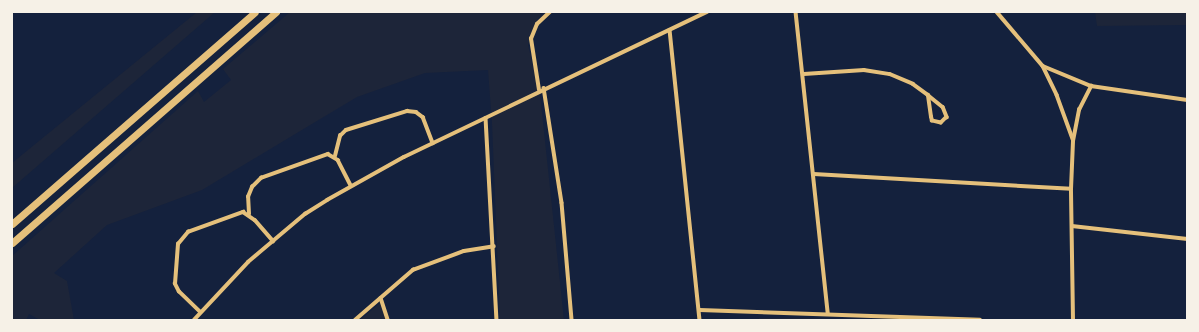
<!DOCTYPE html>
<style>
body{margin:0}
#map{position:relative;width:1199px;height:332px;overflow:hidden;background:#14213d;font-family:Commissioner,sans-serif}
div>[style]{position:absolute}
.green>*{inset:0;background:#1d2539}
.minor>*{height:3.5px;margin:-1.75px;padding:0 1.75px;transform-origin:1.75px;border-radius:1.75px;background:#e5c07b}
.motorway>*{height:7px;margin:-3.5px;padding:0 3.5px;transform-origin:3.5px;border-radius:3.5px;background:#e5c07b}
span{translate:-50% -50%;white-space:nowrap;text-align:center;line-height:1.15;-webkit-text-stroke:4px #f6f1e7;paint-order:stroke}
.frame{position:absolute;inset:0;border:13px solid #f6f1e7;pointer-events:none}
</style>
<div id="map">
<div class="green">
<i style="clip-path:polygon(197px 12px,215px 12px,12px 188px,12px 163px)"></i>
<i style="clip-path:polygon(290px 12px,539px 12px,541px 15px,535px 23px,528px 45px,540px 94px,564px 320px,500px 320px,492px 123px,488px 70px,425px 73px,357px 97px,202px 190px,107px 225px,54px 273px,67px 281px,74px 320px,40px 320px,29px 314px,26px 320px,12px 320px,12px 256px,198px 91px,204px 102px,231px 80px,223px 69px)"></i>
<i style="clip-path:polygon(1095px 12px,1187px 12px,1187px 25px,1097px 26px)"></i>
<i style="clip-path:polygon(380px 303px,387px 320px,360px 320px)"></i>
<i style="clip-path:polygon(759px 318px,809px 318px,862px 320px,759px 320px)"></i>
</div>
<div class="minor">
<i style="left:796px;top:12px;width:303px;rotate:83.9deg"></i>
<i style="left:997px;top:12px;width:71px;rotate:49.6deg"></i>
<i style="left:1043px;top:66px;width:32px;rotate:64deg"></i>
<i style="left:1057px;top:95px;width:47px;rotate:70deg"></i>
<i style="left:670px;top:30px;width:292px;rotate:84.1deg"></i>
<i style="left:1043px;top:66px;width:52px;rotate:22.6deg"></i>
<i style="left:1091px;top:86px;width:97px;rotate:8.3deg"></i>
<i style="left:804px;top:74px;width:60px;rotate:-3.8deg"></i>
<i style="left:864px;top:70px;width:26px;rotate:9deg"></i>
<i style="left:890px;top:74px;width:25px;rotate:23deg"></i>
<i style="left:913px;top:84px;width:19px;rotate:36deg"></i>
<i style="left:928px;top:95px;width:19px;rotate:39deg"></i>
<i style="left:943px;top:107px;width:11px;rotate:68deg"></i>
<i style="left:947px;top:117px;width:8px;rotate:135deg"></i>
<i style="left:941px;top:123px;width:9px;rotate:-167deg"></i>
<i style="left:932px;top:121px;width:4px;rotate:-104deg"></i>
<i style="left:931px;top:117px;width:22px;rotate:-98deg"></i>
<i style="left:544px;top:88px;width:116px;rotate:81.1deg"></i>
<i style="left:562px;top:203px;width:117px;rotate:85.1deg"></i>
<i style="left:539px;top:90px;width:52px;rotate:-98.9deg"></i>
<i style="left:531px;top:39px;width:16px;rotate:-68deg"></i>
<i style="left:537px;top:24px;width:18px;rotate:-43deg"></i>
<i style="left:486px;top:118px;width:202px;rotate:86.9deg"></i>
<i style="left:335px;top:156px;width:21px;rotate:-76deg"></i>
<i style="left:340px;top:136px;width:8px;rotate:-45deg"></i>
<i style="left:346px;top:130px;width:64px;rotate:-17.3deg"></i>
<i style="left:407px;top:111px;width:9px;rotate:6deg"></i>
<i style="left:416px;top:112px;width:9px;rotate:36deg"></i>
<i style="left:423px;top:117px;width:28px;rotate:69deg"></i>
<i style="left:814px;top:174px;width:257px;rotate:3.3deg"></i>
<i style="left:249px;top:214px;width:17px;rotate:-93deg"></i>
<i style="left:248px;top:197px;width:11px;rotate:-68deg"></i>
<i style="left:252px;top:187px;width:13px;rotate:-45deg"></i>
<i style="left:261px;top:178px;width:71px;rotate:-19.7deg"></i>
<i style="left:328px;top:154px;width:12px;rotate:31deg"></i>
<i style="left:338px;top:160px;width:28px;rotate:63deg"></i>
<i style="left:1072px;top:226px;width:116px;rotate:6.4deg"></i>
<i style="left:381px;top:298px;width:23px;rotate:72deg"></i>
<i style="left:700px;top:310px;width:280px;rotate:2deg"></i>
<i style="left:200px;top:312px;width:29px;rotate:-136deg"></i>
<i style="left:179px;top:292px;width:9px;rotate:-117deg"></i>
<i style="left:175px;top:284px;width:40px;rotate:-85.7deg"></i>
<i style="left:178px;top:244px;width:16px;rotate:-50deg"></i>
<i style="left:188px;top:232px;width:59px;rotate:-20deg"></i>
<i style="left:243px;top:212px;width:14px;rotate:34deg"></i>
<i style="left:255px;top:220px;width:28px;rotate:49deg"></i>
<i style="left:194px;top:320px;width:79px;rotate:-47deg"></i>
<i style="left:248px;top:262px;width:75px;rotate:-40.1deg"></i>
<i style="left:305px;top:214px;width:26px;rotate:-32deg"></i>
<i style="left:327px;top:200px;width:88px;rotate:-29.2deg"></i>
<i style="left:404px;top:157px;width:336px;rotate:-25.6deg"></i>
<i style="left:355px;top:320px;width:77px;rotate:-40.8deg"></i>
<i style="left:413px;top:270px;width:54px;rotate:-20.4deg"></i>
<i style="left:464px;top:251px;width:30px;rotate:-9deg"></i>
<i style="left:1073px;top:320px;width:131px;rotate:-90.9deg"></i>
<i style="left:1071px;top:189px;width:48px;rotate:-87.6deg"></i>
<i style="left:1073px;top:141px;width:32px;rotate:-79deg"></i>
<i style="left:1079px;top:110px;width:27px;rotate:-63deg"></i>
</div>
<div class="motorway">
<i style="left:12px;top:224px;width:322px;rotate:-41.1deg"></i>
<i style="left:12px;top:243px;width:351px;rotate:-41.2deg"></i>
</div>
<div class="frame"></div>
</div>
